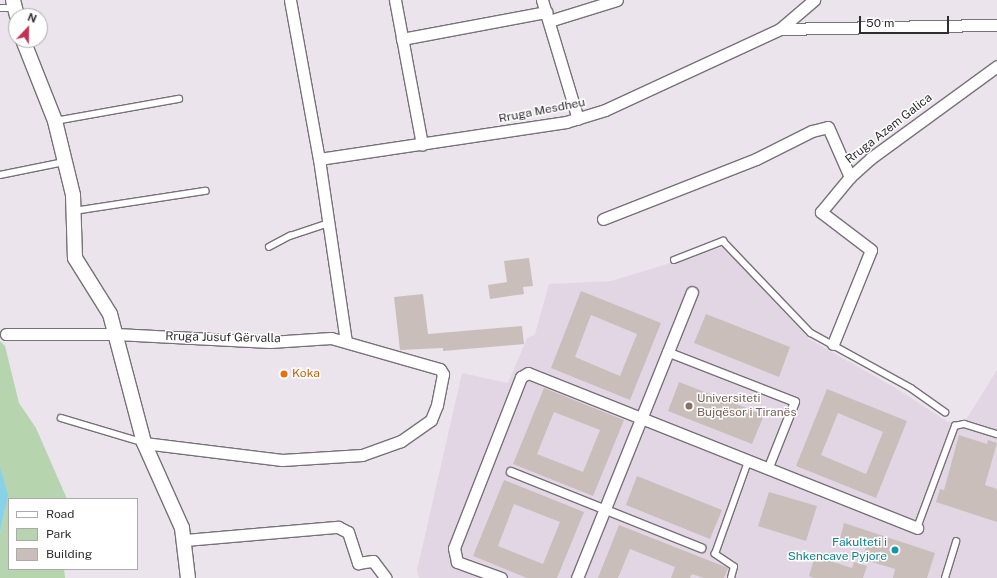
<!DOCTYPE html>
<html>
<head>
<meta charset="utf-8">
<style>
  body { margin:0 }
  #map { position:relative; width:997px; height:578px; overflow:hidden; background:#ece4ec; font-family:"Public Sans",sans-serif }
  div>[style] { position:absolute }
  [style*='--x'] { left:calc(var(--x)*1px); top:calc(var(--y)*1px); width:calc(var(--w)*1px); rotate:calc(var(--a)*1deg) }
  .built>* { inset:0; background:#e3d6e4 }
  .green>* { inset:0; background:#b6d4ad }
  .water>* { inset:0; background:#87d2e7 }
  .building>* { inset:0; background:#c9beb9 }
  .roads { filter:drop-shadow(1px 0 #787179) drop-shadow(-1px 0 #787179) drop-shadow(0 1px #787179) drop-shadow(0 -1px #787179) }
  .service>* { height:5.5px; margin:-2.75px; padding:0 2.75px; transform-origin:2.75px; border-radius:2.75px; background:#fff }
  .pedestrian>* { height:8px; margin:-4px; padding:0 4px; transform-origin:4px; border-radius:4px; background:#fff }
  .minor>* { height:11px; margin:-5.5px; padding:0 5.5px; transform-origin:5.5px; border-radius:5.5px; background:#fff }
  .tertiary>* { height:14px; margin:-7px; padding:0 7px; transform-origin:7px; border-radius:7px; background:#fff }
  .dots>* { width:11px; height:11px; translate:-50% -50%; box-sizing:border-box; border:2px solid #fff; border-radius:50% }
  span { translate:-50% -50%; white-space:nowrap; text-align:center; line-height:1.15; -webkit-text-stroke:3px #fff; paint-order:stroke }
  .street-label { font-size:12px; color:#302d30 }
  .food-label { font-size:12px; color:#c56008 }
  .left { translate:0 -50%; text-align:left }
  .education-label { font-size:12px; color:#785e54 }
  .culture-label { font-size:12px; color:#0d838f }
  .right { translate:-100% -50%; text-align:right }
  .legend { position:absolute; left:8px; top:498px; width:130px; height:72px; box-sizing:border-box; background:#fff; border:1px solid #acabac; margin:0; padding:5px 7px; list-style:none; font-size:12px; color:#302d30 }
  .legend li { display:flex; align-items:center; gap:8px; height:20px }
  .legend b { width:20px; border:1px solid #acabac }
  .north { position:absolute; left:8px; top:8px; width:40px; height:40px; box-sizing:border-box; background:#fff; border:1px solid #acabac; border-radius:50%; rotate:22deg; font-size:11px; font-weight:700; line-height:16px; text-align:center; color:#302d30 }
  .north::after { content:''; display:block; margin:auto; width:14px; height:18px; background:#c23253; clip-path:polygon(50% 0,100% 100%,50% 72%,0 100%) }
  .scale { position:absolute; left:859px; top:16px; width:90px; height:18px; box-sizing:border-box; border:2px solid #302d30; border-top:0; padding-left:5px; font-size:12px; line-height:14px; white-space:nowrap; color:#302d30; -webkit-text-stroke:3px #fff; paint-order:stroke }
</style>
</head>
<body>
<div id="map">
  <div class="built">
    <div style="clip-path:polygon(723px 247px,809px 339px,899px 390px,948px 422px,965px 421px,997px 370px,997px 578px,419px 578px,417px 570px,462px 373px,508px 383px,527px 338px,535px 334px,549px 284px,611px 281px)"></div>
  </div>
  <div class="green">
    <div style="clip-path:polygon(0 341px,5px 346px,19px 403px,36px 428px,67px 499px,9px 499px,9px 569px,64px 569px,65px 578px,0 578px,0 533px,5px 510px,0 468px)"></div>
  </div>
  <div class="water">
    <div style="clip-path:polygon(0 467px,8px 495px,0 533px)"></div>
  </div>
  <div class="building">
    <div style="clip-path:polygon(529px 258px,533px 286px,523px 287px,524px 294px,490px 299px,488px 285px,507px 282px,504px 261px)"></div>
    <div style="clip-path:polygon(evenodd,581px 291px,661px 323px,630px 400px,551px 368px,581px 291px,591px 315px,637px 334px,620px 376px,575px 357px,591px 315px)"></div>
    <div style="clip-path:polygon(423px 294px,428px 334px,522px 326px,524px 344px,443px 351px,443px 348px,400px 350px,394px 297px)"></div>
    <div style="clip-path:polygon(706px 314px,790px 347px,779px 377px,694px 343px)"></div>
    <div style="clip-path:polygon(679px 382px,764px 415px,752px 444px,668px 411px)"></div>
    <div style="clip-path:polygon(evenodd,544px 388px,624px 420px,593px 496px,513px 464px,544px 388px,554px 412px,600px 430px,583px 472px,537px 454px,554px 412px)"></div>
    <div style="clip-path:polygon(evenodd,827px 389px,907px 421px,876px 498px,796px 466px,827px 389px,838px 413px,883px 432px,866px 474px,821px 455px,838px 413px)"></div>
    <div style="clip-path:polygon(959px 435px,987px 444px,988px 440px,997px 443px,985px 485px,997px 489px,997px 522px,936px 502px,940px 489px,944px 490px)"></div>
    <div style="clip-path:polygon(637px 476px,722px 510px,710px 539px,626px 505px)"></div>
    <div style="clip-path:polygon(evenodd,504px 480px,584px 512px,557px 578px,527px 578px,473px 556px,504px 480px,514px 504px,560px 522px,543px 564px,498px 546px,514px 504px)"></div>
    <div style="clip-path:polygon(769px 492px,817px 506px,806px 541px,758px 526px)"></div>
    <div style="clip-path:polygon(844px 523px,935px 553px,927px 578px,893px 578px,895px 569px,862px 559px,866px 547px,840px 539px)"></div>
    <div style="clip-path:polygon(619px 525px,728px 568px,724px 578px,704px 578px,692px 574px,690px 578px,671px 578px,675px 567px,630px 549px,618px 578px,598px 578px)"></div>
    <div style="clip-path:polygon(815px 556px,852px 568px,854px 562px,867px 566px,863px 578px,814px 578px,809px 576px)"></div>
  </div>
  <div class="roads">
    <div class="service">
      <div style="--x:0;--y:8;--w:14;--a:0"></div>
      <div style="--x:55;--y:121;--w:126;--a:-10.1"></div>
      <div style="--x:0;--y:175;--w:65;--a:-11.5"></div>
      <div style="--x:74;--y:211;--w:133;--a:-8.7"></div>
      <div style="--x:269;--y:247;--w:24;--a:-28"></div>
      <div style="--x:290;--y:236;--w:41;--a:-18.4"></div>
      <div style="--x:674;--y:260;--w:53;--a:-21.2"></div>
      <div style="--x:723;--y:241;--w:127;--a:46.3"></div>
      <div style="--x:811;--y:333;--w:114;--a:28.8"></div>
      <div style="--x:911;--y:388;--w:42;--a:35.2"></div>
      <div style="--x:61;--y:418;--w:84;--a:16.5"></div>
      <div style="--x:917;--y:528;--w:109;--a:-69.6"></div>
      <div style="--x:955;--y:426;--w:9;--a:-13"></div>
      <div style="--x:964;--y:424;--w:34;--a:17"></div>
      <div style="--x:731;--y:578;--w:11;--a:-75"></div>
      <div style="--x:734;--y:567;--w:23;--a:-146"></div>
      <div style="--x:715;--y:554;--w:98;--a:-70.3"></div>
      <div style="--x:945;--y:578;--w:38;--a:-73"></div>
    </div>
    <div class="pedestrian">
      <div style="--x:667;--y:352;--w:137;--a:21.3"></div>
      <div style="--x:795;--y:402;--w:73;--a:111.7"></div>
      <div style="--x:511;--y:472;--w:205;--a:21.8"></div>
    </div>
    <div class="minor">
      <div style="--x:290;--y:0;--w:162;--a:79.7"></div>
      <div style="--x:319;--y:159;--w:184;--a:81.6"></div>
      <div style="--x:395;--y:0;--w:147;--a:79.4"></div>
      <div style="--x:542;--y:0;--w:124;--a:73.2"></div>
      <div style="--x:549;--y:21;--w:71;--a:-17.2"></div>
      <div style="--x:780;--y:29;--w:217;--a:-1.1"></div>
      <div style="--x:402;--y:39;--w:147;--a:-10.6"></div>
      <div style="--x:319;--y:159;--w:250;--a:-8.5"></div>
      <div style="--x:566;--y:122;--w:41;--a:-17.1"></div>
      <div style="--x:605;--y:110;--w:193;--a:-24.8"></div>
      <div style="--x:780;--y:29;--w:45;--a:-40.5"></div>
      <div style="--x:603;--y:219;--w:164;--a:-21.4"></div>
      <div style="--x:756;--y:159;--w:63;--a:-26.6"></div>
      <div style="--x:812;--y:131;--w:16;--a:-14"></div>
      <div style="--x:828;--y:127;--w:55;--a:66.3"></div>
      <div style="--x:6;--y:334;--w:110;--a:0"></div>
      <div style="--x:116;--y:334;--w:154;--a:3"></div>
      <div style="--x:270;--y:342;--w:61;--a:-3.8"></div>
      <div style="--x:331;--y:338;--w:113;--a:15.9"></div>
      <div style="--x:440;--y:369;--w:6;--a:59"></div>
      <div style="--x:443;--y:374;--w:32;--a:101"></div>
      <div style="--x:437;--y:405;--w:16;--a:112"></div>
      <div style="--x:431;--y:420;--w:37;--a:145"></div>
      <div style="--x:401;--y:441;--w:41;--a:160.3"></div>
      <div style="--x:362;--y:455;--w:80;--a:176.4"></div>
      <div style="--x:282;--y:460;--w:139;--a:-173"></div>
      <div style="--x:833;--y:344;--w:101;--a:-68"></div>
      <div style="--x:871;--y:250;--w:63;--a:-142.8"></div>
      <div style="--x:821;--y:212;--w:45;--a:-50.4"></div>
      <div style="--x:850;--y:177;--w:28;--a:-42"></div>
      <div style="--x:871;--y:158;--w:156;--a:-36.1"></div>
      <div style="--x:185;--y:540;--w:154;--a:-4.9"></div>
      <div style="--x:338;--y:527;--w:11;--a:27"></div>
      <div style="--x:348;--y:532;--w:33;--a:72"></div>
      <div style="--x:358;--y:563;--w:15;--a:-8"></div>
      <div style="--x:373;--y:561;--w:21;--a:53"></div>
      <div style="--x:501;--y:578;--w:47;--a:-160"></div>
      <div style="--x:457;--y:562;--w:14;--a:-102"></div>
      <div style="--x:454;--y:548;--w:184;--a:-68.6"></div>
      <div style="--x:521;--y:377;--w:8;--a:-30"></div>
      <div style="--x:528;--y:373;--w:419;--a:21.7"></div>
      <div style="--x:577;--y:578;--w:308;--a:-68.1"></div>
    </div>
    <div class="tertiary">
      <div style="--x:13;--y:0;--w:16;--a:76"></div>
      <div style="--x:23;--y:40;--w:87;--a:68.4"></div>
      <div style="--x:55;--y:121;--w:76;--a:76.3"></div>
      <div style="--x:73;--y:195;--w:63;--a:88.2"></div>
      <div style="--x:75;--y:258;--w:66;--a:58"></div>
      <div style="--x:110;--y:314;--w:133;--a:75.2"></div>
      <div style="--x:144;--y:443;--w:93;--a:65.9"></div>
      <div style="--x:182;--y:528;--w:50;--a:83.2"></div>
    </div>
  </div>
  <div class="dots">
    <div style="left:284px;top:374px;background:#e8710a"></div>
    <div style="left:689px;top:406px;background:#8d6e63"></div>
    <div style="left:895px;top:550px;background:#0f9aa8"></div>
  </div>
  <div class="street-label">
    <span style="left:542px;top:111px;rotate:-11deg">Rruga Mesdheu</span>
    <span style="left:889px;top:129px;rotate:-38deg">Rruga Azem Galica</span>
    <span style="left:223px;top:338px;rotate:1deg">Rruga Jusuf Gërvalla</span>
  </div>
  <div class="food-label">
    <span class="left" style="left:292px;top:374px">Koka</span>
  </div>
  <div class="education-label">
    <span class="left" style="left:697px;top:406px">Universiteti<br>Bujqësor i Tiranës</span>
  </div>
  <div class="culture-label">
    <span class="right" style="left:887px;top:550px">Fakulteti i<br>Shkencave Pyjore</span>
  </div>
  <ul class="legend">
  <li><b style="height:5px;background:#fff"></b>Road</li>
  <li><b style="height:11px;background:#b6d4ad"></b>Park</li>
  <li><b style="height:11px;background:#c9beb9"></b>Building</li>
  </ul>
  <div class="north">N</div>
  <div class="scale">50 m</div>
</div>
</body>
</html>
